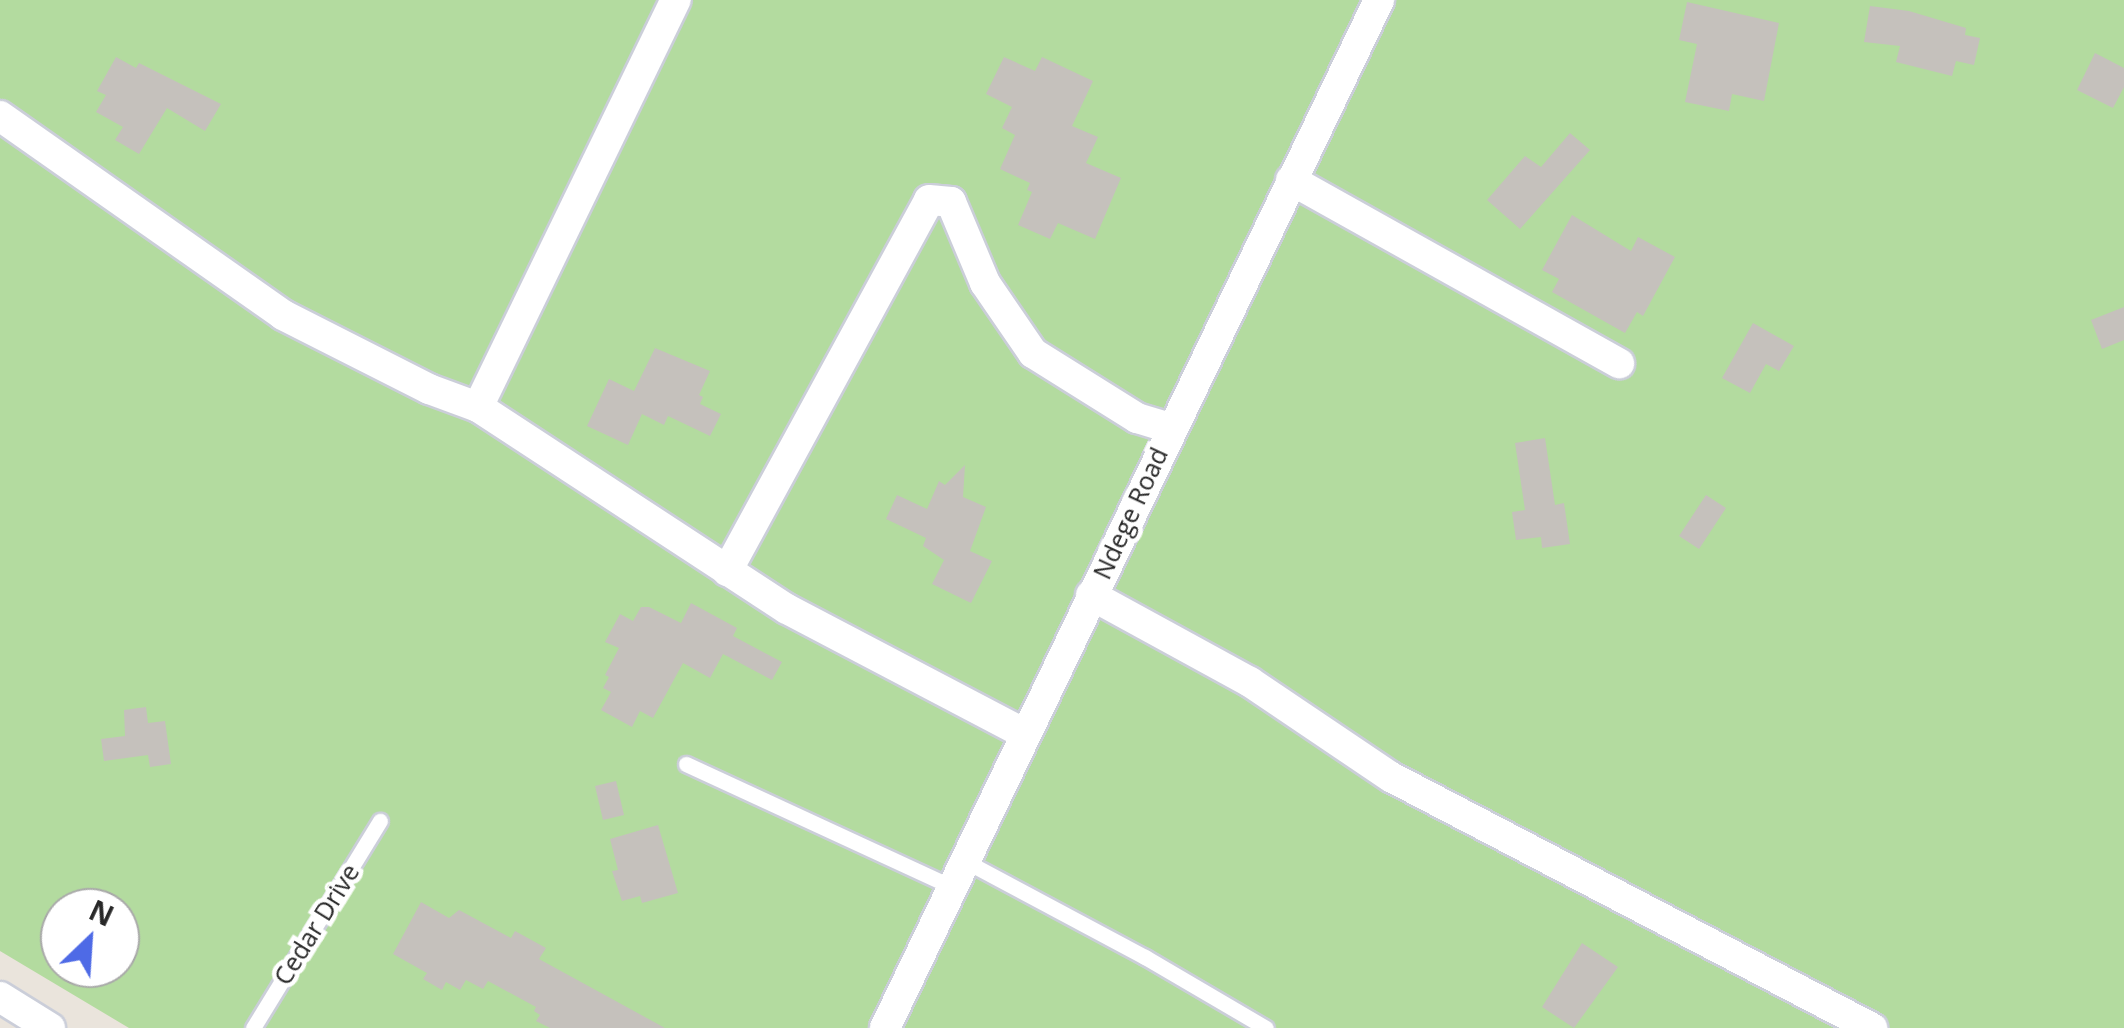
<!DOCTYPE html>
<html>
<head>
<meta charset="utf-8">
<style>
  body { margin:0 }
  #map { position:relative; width:2124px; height:1028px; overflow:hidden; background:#eae4dc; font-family:"Open Sans",sans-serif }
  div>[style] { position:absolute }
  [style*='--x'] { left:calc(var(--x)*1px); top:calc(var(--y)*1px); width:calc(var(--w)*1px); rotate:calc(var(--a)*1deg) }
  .green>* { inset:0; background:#b3db9f }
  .building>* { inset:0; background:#c5c1bc }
  .roads { filter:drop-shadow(2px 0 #cbced9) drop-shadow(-2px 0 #cbced9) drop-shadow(0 2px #cbced9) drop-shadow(0 -2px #cbced9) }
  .lane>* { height:15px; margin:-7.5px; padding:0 7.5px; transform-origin:7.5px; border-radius:7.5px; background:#fff }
  .street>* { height:30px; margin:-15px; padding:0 15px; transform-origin:15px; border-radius:15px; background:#fff }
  span { translate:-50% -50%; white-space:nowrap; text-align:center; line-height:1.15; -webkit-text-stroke:9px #fff; paint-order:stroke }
  .street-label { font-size:25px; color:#292929 }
  .north { position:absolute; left:40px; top:888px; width:100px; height:100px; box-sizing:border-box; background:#fff; border:2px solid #a9a9a9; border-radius:50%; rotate:25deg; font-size:28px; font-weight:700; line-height:40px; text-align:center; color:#292929 }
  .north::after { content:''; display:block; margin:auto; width:35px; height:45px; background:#4e6ae6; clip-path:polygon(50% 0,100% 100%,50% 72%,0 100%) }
</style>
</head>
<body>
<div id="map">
  <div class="green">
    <div style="clip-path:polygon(evenodd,0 0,2124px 0,2124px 1028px,129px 1028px,0 951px,0 0,60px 908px,120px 908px,120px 968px,60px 968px,60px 908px)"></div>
  </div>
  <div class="building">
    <div style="clip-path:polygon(1687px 2px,1779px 23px,1764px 101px,1732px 94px,1729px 111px,1685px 102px,1697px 44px,1679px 40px)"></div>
    <div style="clip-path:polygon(1870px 6px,1909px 11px,1966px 28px,1965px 35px,1980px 38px,1974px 65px,1956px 61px,1952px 76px,1896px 62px,1900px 46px,1864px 42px)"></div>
    <div style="clip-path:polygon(2095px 53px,2124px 68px,2124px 87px,2113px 108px,2077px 90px)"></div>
    <div style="clip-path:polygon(116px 57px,136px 68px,139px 63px,221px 104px,205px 131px,167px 108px,139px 154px,115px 140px,123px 127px,96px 112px,106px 95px,97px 91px)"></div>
    <div style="clip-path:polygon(1004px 57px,1035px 71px,1042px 57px,1093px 81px,1072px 126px,1098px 137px,1086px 163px,1121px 178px,1095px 239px,1058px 223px,1050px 239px,1018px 225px,1032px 192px,1027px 190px,1030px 183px,1000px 169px,1015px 135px,1002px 128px,1012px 107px,986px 94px)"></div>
    <div style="clip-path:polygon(1570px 133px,1590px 150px,1520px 229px,1487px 200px,1525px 156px,1541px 167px)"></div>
    <div style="clip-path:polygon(1572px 215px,1631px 251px,1638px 237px,1675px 257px,1643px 316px,1637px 312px,1625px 333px,1552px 292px,1559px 279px,1542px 270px)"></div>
    <div style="clip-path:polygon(2124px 307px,2124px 340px,2102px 349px,2091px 320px)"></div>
    <div style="clip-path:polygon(1753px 323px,1794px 346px,1779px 371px,1766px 364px,1750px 393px,1722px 378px)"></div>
    <div style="clip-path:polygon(655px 348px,710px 371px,699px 395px,703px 397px,700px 404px,721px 414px,710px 436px,668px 416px,664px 425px,642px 414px,628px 445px,587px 426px,609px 379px,634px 391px)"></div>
    <div style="clip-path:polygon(1545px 438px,1555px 505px,1564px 503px,1570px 544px,1542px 548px,1541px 537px,1516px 540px,1512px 512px,1525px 510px,1515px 443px)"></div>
    <div style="clip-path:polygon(965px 465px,963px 497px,986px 507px,970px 551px,992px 561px,971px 603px,932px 584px,944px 560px,923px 546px,926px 538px,886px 519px,897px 495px,927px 509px,939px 481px,945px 485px)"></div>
    <div style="clip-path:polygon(1706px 495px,1726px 508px,1699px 549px,1679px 536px)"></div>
    <div style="clip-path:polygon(691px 603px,737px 628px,733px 636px,782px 662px,772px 680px,723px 654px,710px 678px,683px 663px,653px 718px,640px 711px,632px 727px,601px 710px,611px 692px,603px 688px,609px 677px,605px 675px,619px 648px,605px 642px,620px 614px,633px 621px,641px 607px,649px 607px,681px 623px)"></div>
    <div style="clip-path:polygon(146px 707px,148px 723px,165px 721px,171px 764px,150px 767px,148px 755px,104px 761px,101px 739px,125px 736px,124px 710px)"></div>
    <div style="clip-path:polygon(616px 781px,624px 815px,603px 820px,595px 786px)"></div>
    <div style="clip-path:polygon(658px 825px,678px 893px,642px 903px,640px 896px,622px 901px,612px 871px,618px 870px,610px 839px)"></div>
    <div style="clip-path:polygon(421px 902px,449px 918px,459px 910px,511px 938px,515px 931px,546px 948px,539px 959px,665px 1028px,550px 1028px,536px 1021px,540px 1015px,534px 1011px,536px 1007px,488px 981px,483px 989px,466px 980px,460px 990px,446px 982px,442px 990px,423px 979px,427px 973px,393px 954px)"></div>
    <div style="clip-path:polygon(1582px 943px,1618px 967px,1574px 1028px,1542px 1007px)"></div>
  </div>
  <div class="roads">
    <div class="lane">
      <div style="--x:686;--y:764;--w:293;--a:24.8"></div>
      <div style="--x:965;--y:861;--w:204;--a:28.1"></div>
      <div style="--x:1145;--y:957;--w:140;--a:30.4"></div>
      <div style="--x:253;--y:1028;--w:243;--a:-58.5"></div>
    </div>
    <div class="street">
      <div style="--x:0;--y:116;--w:346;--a:35.1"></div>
      <div style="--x:283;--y:315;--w:164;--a:26.9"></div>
      <div style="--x:429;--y:389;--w:52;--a:20.2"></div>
      <div style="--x:478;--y:407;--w:453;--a:-64.1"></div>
      <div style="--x:1291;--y:180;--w:376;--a:29.2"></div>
      <div style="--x:478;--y:407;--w:369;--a:33.2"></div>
      <div style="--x:787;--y:609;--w:269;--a:27.7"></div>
      <div style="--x:727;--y:571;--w:422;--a:-61.4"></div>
      <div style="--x:929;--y:200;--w:22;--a:5"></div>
      <div style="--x:951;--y:202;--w:88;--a:67.2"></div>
      <div style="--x:985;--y:283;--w:85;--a:55.6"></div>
      <div style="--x:1033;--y:353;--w:123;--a:32"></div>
      <div style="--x:1137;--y:418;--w:34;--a:17"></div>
      <div style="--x:1091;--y:595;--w:181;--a:28.7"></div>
      <div style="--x:1250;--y:682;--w:170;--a:34"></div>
      <div style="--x:1391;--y:777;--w:543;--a:27.56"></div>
      <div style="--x:0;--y:997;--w:59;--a:31.8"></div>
      <div style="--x:885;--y:1028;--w:1141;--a:-64.33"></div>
    </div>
  </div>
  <div class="street-label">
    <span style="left:1130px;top:513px;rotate:-65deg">Ndege Road</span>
    <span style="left:316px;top:924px;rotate:-58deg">Cedar Drive</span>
  </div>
  <div class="north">N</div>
</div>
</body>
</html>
